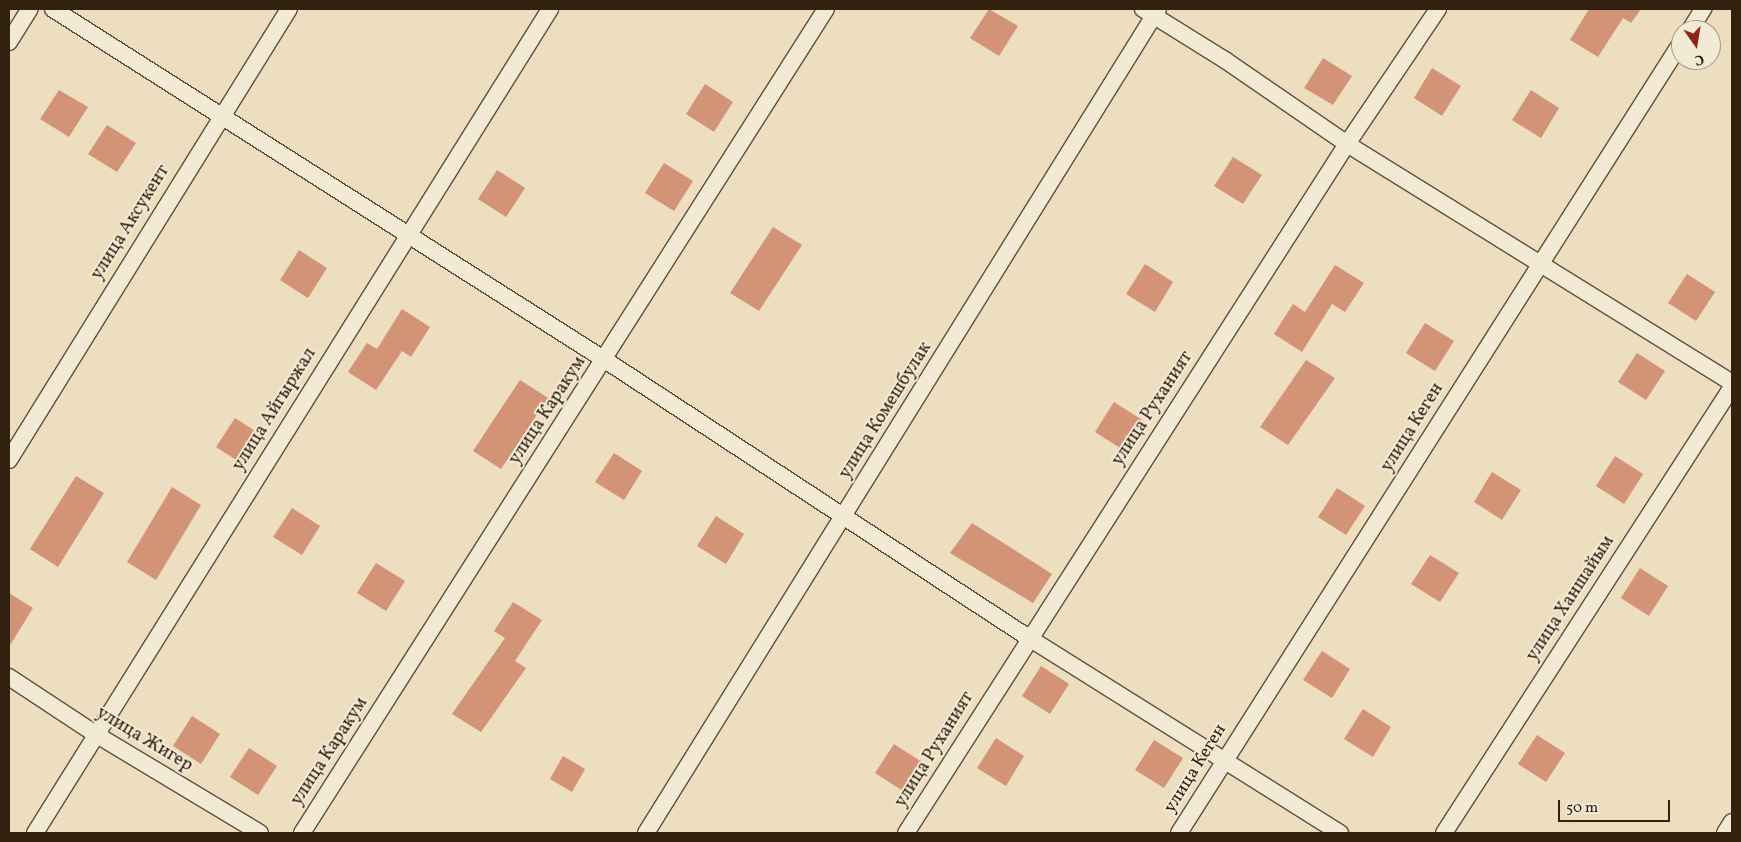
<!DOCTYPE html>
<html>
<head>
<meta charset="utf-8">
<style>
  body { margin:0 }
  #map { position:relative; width:1741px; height:842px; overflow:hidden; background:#ecdebf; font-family:Vollkorn,serif }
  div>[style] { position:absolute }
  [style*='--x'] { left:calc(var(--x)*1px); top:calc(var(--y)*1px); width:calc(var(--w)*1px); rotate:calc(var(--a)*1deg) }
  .building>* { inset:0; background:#d39377 }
  .roads { filter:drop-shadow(1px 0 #60503a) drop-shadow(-1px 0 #60503a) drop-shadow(0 1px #60503a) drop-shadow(0 -1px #60503a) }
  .minor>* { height:16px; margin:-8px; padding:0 8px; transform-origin:8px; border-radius:8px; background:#f3ead5 }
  span { translate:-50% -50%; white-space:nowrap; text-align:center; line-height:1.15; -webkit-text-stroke:4px #f3ead5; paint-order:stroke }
  .street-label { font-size:18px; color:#31210e }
  .frame { position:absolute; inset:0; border:10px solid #31210e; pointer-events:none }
  .north { position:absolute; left:1671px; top:20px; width:50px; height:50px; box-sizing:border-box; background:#f3ead5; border:1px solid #a59a85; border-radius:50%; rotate:167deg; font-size:14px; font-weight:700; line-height:20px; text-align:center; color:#31210e }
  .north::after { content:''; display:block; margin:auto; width:18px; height:22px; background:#8f2418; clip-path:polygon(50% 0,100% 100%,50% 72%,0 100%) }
  .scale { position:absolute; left:1558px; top:800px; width:112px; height:22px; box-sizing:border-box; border:2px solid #31210e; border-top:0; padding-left:6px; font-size:15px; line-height:18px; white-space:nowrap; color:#31210e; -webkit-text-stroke:4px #f3ead5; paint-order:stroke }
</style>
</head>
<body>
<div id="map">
  <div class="building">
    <div style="clip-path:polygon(989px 9px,1018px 26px,999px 56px,970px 38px)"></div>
    <div style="clip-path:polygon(1589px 9px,1641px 9px,1631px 23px,1623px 18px,1598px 57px,1570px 40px)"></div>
    <div style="clip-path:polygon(1323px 58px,1352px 76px,1333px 105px,1304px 88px)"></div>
    <div style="clip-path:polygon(1432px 68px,1461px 86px,1442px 116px,1414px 98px)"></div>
    <div style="clip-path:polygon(705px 84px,733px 102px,714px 132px,686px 114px)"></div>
    <div style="clip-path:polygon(59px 90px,88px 107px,69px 137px,40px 119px)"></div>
    <div style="clip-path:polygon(1531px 90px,1559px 108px,1541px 138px,1512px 120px)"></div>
    <div style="clip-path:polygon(107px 125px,136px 143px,117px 172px,88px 154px)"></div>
    <div style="clip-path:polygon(1233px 157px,1262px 175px,1243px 204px,1214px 186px)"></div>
    <div style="clip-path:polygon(664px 163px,693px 181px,674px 211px,645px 193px)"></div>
    <div style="clip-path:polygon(497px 170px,525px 188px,506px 217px,478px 199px)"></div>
    <div style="clip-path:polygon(773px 227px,802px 245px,759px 311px,730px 293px)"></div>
    <div style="clip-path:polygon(299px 250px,327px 268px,308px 298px,280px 280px)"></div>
    <div style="clip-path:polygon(1145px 264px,1173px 282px,1155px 312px,1126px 294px)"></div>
    <div style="clip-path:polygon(1335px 265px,1364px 283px,1345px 312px,1332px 304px,1302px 352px,1274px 334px,1293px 304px,1305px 312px)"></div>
    <div style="clip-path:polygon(1687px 274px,1715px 292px,1696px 321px,1668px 303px)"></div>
    <div style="clip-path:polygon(402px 309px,430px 327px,411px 357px,402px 351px,376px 390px,348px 372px,367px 343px,377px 349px)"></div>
    <div style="clip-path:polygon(1425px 323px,1454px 341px,1435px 371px,1406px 353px)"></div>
    <div style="clip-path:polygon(1637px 353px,1665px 371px,1646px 400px,1618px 382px)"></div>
    <div style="clip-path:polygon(1306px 360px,1335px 378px,1288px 445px,1260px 427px)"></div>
    <div style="clip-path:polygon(520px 380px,548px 398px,501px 469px,473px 451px)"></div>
    <div style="clip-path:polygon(1114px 402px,1142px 420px,1123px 450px,1095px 432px)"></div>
    <div style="clip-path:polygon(235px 418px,263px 436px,244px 465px,216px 447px)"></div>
    <div style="clip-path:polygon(614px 453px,642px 471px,624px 500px,595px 482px)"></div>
    <div style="clip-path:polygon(1615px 456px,1643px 474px,1624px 504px,1596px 486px)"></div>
    <div style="clip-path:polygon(1492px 472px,1521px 490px,1502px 520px,1474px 502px)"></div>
    <div style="clip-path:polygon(76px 476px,104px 493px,58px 567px,30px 549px)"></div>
    <div style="clip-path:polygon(172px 487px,201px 505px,156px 580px,127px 562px)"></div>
    <div style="clip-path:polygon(1337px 488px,1365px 506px,1346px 535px,1318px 517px)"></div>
    <div style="clip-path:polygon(292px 508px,320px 526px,302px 555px,273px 537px)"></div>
    <div style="clip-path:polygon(716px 516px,744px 534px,726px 564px,697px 546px)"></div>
    <div style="clip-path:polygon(972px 523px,1052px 574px,1033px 603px,950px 553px)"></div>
    <div style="clip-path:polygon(1430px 555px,1459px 573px,1440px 602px,1411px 584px)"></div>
    <div style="clip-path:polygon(376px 563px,405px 581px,386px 611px,357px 593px)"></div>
    <div style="clip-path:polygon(1640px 568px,1668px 586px,1649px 616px,1621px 598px)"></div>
    <div style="clip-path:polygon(9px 593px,33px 608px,9px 647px)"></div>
    <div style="clip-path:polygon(513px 602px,542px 620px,515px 661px,526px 668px,481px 732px,452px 714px,505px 638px,494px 631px)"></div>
    <div style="clip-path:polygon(1322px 651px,1350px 669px,1332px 698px,1303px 680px)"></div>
    <div style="clip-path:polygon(1041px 666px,1069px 684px,1050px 714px,1022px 696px)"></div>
    <div style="clip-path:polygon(1363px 709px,1391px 727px,1373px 757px,1344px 739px)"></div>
    <div style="clip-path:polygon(192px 716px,220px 734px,201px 764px,173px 746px)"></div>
    <div style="clip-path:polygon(1537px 735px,1565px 753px,1546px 782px,1518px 764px)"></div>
    <div style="clip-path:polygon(996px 738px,1024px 756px,1006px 786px,977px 768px)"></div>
    <div style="clip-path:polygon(1154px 740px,1183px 758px,1164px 788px,1135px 770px)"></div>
    <div style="clip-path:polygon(894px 744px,922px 762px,903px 791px,875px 773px)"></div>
    <div style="clip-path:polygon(249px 748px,277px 766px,258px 795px,230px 777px)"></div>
    <div style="clip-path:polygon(563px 756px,585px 769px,572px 792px,550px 779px)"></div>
  </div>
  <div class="roads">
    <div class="minor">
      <div style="--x:53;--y:9;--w:654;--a:32.45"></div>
      <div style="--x:605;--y:360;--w:507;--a:33.25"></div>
      <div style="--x:1029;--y:638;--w:367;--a:32.1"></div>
      <div style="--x:1143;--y:9;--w:97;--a:31.9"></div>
      <div style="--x:1225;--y:60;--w:148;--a:34.5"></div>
      <div style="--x:1347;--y:144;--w:453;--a:31.8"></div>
      <div style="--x:1690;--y:30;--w:25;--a:-58"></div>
      <div style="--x:9;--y:42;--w:39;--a:-58"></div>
      <div style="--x:9;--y:460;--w:531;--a:-58.17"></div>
      <div style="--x:9;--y:677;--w:105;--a:33.4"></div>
      <div style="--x:97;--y:735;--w:190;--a:31"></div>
      <div style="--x:35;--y:833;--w:972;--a:-57.99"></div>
      <div style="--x:302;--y:833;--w:976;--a:-57.55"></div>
      <div style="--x:646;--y:833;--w:970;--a:-58.14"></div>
      <div style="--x:906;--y:833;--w:818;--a:-57.38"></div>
      <div style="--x:1347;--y:144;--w:163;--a:-56"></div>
      <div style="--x:1179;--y:833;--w:936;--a:-57.57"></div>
      <div style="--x:1444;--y:833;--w:531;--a:-57.15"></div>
      <div style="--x:1725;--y:833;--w:13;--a:-58"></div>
    </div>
  </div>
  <div class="street-label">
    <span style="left:131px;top:223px;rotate:-58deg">улица Аксукент</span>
    <span style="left:1153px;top:409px;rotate:-57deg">улица Руханият</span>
    <span style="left:275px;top:410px;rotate:-58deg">улица Айгыржал</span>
    <span style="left:548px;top:411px;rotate:-57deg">улица Каракум</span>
    <span style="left:886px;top:411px;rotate:-58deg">улица Комешбулак</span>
    <span style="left:1413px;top:428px;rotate:-58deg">улица Кеген</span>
    <span style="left:1571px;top:599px;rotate:-57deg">улица Ханшайым</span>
    <span style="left:144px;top:740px;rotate:31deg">улица Жигер</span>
    <span style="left:935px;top:750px;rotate:-58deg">улица Руханият</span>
    <span style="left:330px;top:752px;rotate:-57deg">улица Каракум</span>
    <span style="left:1196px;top:769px;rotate:-58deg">улица Кеген</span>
  </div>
  <div class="frame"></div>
  <div class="north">С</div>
  <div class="scale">50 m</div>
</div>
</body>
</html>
